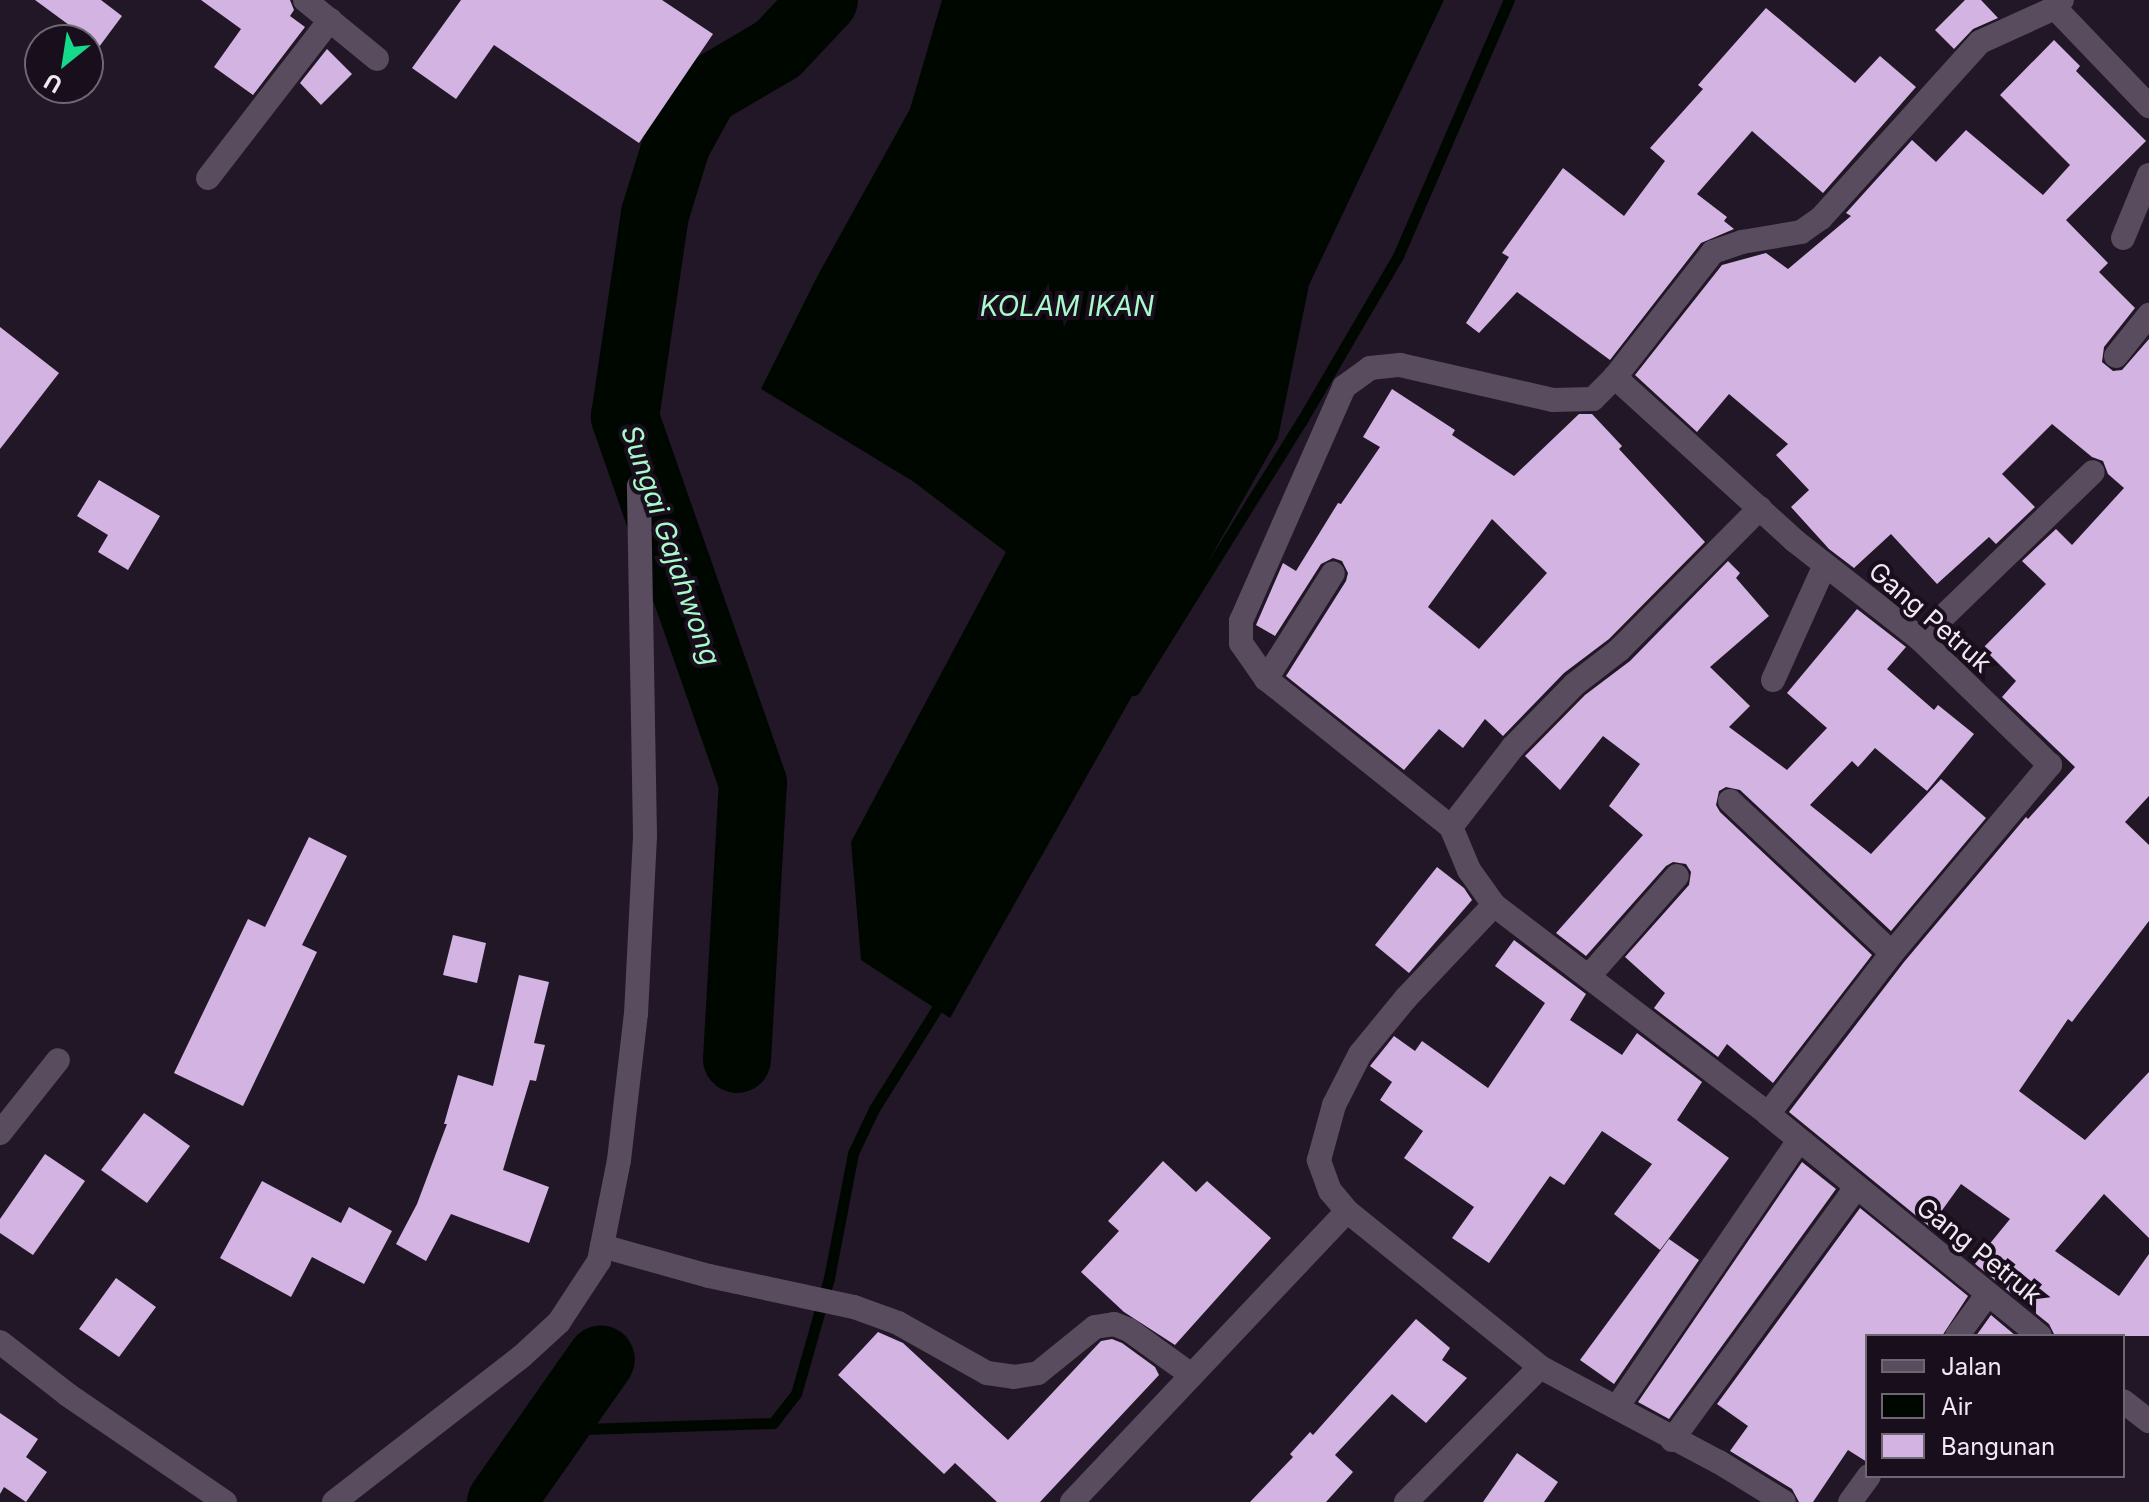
<!DOCTYPE html>
<html>
<head>
<meta charset="utf-8">
<style>
  body { margin:0 }
  #map { position:relative; width:2149px; height:1502px; overflow:hidden; background:#211726; font-family:Inter,sans-serif }
  div>[style] { position:absolute }
  [style*='--x'] { left:calc(var(--x)*1px); top:calc(var(--y)*1px); width:calc(var(--w)*1px); rotate:calc(var(--a)*1deg) }
  .water>* { inset:0; background:#000701 }
  .stream>* { height:11px; margin:-5.5px; padding:0 5.5px; transform-origin:5.5px; border-radius:5.5px; background:#000701 }
  .river>* { height:68px; margin:-34px; padding:0 34px; transform-origin:34px; border-radius:34px; background:#000701 }
  .building>* { inset:0; background:#d2b3e1 }
  .minor>* { height:24px; margin:-12px; padding:0 12px; transform-origin:12px; border-radius:12px; background:#584c5e }
  span { translate:-50% -50%; white-space:nowrap; text-align:center; line-height:1.15; -webkit-text-stroke:8px #180e1c; paint-order:stroke }
  .street-label { font-size:26px; color:#f0e9f3 }
  .water-label { font-size:28px; color:#a9f9ca; font-style:italic }
  .legend { position:absolute; left:1865px; top:1334px; width:260px; height:144px; box-sizing:border-box; background:#180e1c; border:2px solid #6e6672; margin:0; padding:10px 14px; list-style:none; font-size:24px; color:#f0e9f3 }
  .legend li { display:flex; align-items:center; gap:16px; height:40px }
  .legend b { width:40px; border:2px solid #6e6672 }
  .north { position:absolute; left:24px; top:24px; width:80px; height:80px; box-sizing:border-box; background:#180e1c; border:2px solid #6e6672; border-radius:50%; rotate:210deg; font-size:22px; font-weight:700; line-height:32px; text-align:center; color:#f0e9f3 }
  .north::after { content:''; display:block; margin:auto; width:28px; height:36px; background:#16d989; clip-path:polygon(50% 0,100% 100%,50% 72%,0 100%) }
</style>
</head>
<body>
<div id="map">
  <div class="water">
    <div style="clip-path:polygon(942px 0,1444px 0,1309px 285px,1278px 438px,950px 1018px,861px 960px,851px 842px,1006px 552px,914px 482px,761px 389px,818px 275px,910px 109px)"></div>
  </div>
  <div class="stream">
    <div style="--x:1134;--y:690;--w:316;--a:-58.1"></div>
    <div style="--x:1301;--y:422;--w:192;--a:-59.7"></div>
    <div style="--x:1398;--y:256;--w:279;--a:-66.6"></div>
    <div style="--x:551;--y:1430;--w:222;--a:-1.8"></div>
    <div style="--x:773;--y:1423;--w:37;--a:-52"></div>
    <div style="--x:796;--y:1394;--w:121;--a:-74.1"></div>
    <div style="--x:829;--y:1278;--w:127;--a:-79.1"></div>
    <div style="--x:853;--y:1153;--w:49;--a:-64.5"></div>
    <div style="--x:874;--y:1109;--w:132;--a:-58"></div>
  </div>
  <div class="river">
    <div style="--x:737;--y:1059;--w:276;--a:-86.7"></div>
    <div style="--x:753;--y:783;--w:388;--a:-109.3"></div>
    <div style="--x:625;--y:417;--w:205;--a:-81.6"></div>
    <div style="--x:655;--y:214;--w:74;--a:-72.8"></div>
    <div style="--x:677;--y:143;--w:58;--a:-61.2"></div>
    <div style="--x:705;--y:92;--w:85;--a:-30.5"></div>
    <div style="--x:778;--y:49;--w:67;--a:-46.8"></div>
    <div style="--x:501;--y:1502;--w:174;--a:-55"></div>
  </div>
  <div class="building">
    <div style="clip-path:polygon(35px 0,101px 0,122px 16px,99px 47px)"></div>
    <div style="clip-path:polygon(201px 0,290px 0,294px 10px,290px 16px,305px 27px,253px 95px,214px 67px,241px 29px)"></div>
    <div style="clip-path:polygon(461px 0,662px 0,713px 34px,639px 143px,494px 45px,456px 99px,412px 68px)"></div>
    <div style="clip-path:polygon(1965px 0,1981px 0,1998px 18px,1973px 29px,1954px 49px,1935px 30px)"></div>
    <div style="clip-path:polygon(1766px 8px,1855px 83px,1880px 56px,1916px 87px,1823px 193px,1752px 131px,1697px 194px,1727px 217px,1724px 221px,1734px 229px,1701px 243px,1610px 360px,1517px 292px,1479px 333px,1466px 323px,1509px 257px,1502px 253px,1563px 168px,1624px 216px,1665px 161px,1650px 148px,1703px 89px,1698px 85px)"></div>
    <div style="clip-path:polygon(2054px 40px,2080px 66px,2076px 71px,2146px 141px,2066px 220px,2108px 263px,2099px 272px,2135px 308px,2104px 347px,2102px 362px,2113px 371px,2122px 370px,2149px 339px,2149px 796px,2125px 822px,2149px 845px,2149px 921px,2072px 1022px,2068px 1019px,2019px 1091px,2085px 1140px,2149px 1072px,2149px 1238px,2104px 1194px,2055px 1251px,2119px 1296px,2149px 1254px,2149px 1336px,2055px 1336px,2049px 1324px,1974px 1263px,2010px 1219px,1961px 1184px,1930px 1227px,1789px 1112px,1904px 962px,2026px 817px,2028px 819px,2075px 767px,2002px 697px,2016px 681px,1983px 648px,2046px 584px,2022px 561px,2056px 529px,2072px 545px,2124px 488px,2108px 474px,2103px 461px,2092px 457px,2052px 424px,2002px 474px,2035px 507px,1996px 544px,1989px 537px,1937px 584px,1891px 534px,1854px 568px,1829px 549px,1791px 507px,1809px 490px,1776px 455px,1788px 444px,1729px 394px,1697px 432px,1635px 375px,1722px 265px,1766px 253px,1788px 269px,1851px 216px,1846px 213px,1912px 140px,1936px 162px,1966px 130px,2043px 195px,2070px 165px,2000px 95px)"></div>
    <div style="clip-path:polygon(327px 49px,352px 74px,321px 105px,300px 83px)"></div>
    <div style="clip-path:polygon(0 327px,59px 373px,0 449px)"></div>
    <div style="clip-path:polygon(evenodd,1392px 389px,1455px 430px,1452px 435px,1514px 476px,1579px 414px,1592px 414px,1622px 446px,1619px 449px,1705px 542px,1609px 639px,1564px 673px,1503px 736px,1485px 719px,1463px 748px,1439px 729px,1404px 770px,1286px 676px,1346px 581px,1348px 573px,1342px 561px,1333px 558px,1321px 564px,1275px 636px,1256px 625px,1283px 563px,1296px 571px,1338px 503px,1341px 504px,1380px 447px,1363px 437px,1392px 389px,1492px 519px,1547px 573px,1479px 649px,1428px 607px,1492px 519px)"></div>
    <div style="clip-path:polygon(99px 480px,160px 516px,128px 570px,98px 552px,108px 535px,77px 516px)"></div>
    <div style="clip-path:polygon(1728px 561px,1740px 573px,1736px 578px,1769px 616px,1710px 667px,1750px 706px,1729px 727px,1787px 770px,1827px 728px,1787px 693px,1857px 609px,1906px 647px,1887px 669px,1934px 710px,1938px 705px,1974px 734px,1927px 791px,1875px 748px,1858px 767px,1852px 761px,1810px 805px,1871px 854px,1941px 779px,1986px 818px,1891px 931px,1740px 790px,1726px 787px,1719px 791px,1716px 805px,1720px 812px,1872px 955px,1773px 1083px,1727px 1044px,1718px 1057px,1654px 1008px,1665px 993px,1625px 957px,1689px 885px,1691px 872px,1686px 864px,1673px 862px,1666px 866px,1586px 956px,1556px 933px,1643px 835px,1609px 806px,1640px 764px,1603px 736px,1560px 790px,1525px 756px,1585px 695px,1630px 661px)"></div>
    <div style="clip-path:polygon(309px 837px,347px 856px,302px 945px,317px 952px,243px 1106px,174px 1073px,248px 919px,265px 927px)"></div>
    <div style="clip-path:polygon(1437px 867px,1464px 888px,1472px 900px,1409px 973px,1375px 945px)"></div>
    <div style="clip-path:polygon(453px 935px,486px 943px,477px 983px,443px 975px)"></div>
    <div style="clip-path:polygon(1514px 940px,1586px 994px,1570px 1020px,1622px 1055px,1637px 1033px,1702px 1082px,1677px 1120px,1729px 1158px,1660px 1250px,1614px 1214px,1652px 1164px,1602px 1131px,1564px 1185px,1550px 1176px,1489px 1263px,1452px 1238px,1474px 1207px,1404px 1158px,1423px 1131px,1380px 1100px,1392px 1082px,1370px 1066px,1394px 1036px,1415px 1051px,1422px 1041px,1488px 1088px,1545px 1003px,1495px 966px)"></div>
    <div style="clip-path:polygon(519px 975px,549px 982px,534px 1043px,545px 1045px,536px 1081px,530px 1080px,503px 1170px,549px 1187px,529px 1243px,451px 1214px,426px 1261px,396px 1244px,417px 1204px,447px 1124px,444px 1124px,458px 1075px,493px 1086px)"></div>
    <div style="clip-path:polygon(144px 1113px,190px 1146px,147px 1203px,101px 1170px)"></div>
    <div style="clip-path:polygon(45px 1154px,85px 1181px,33px 1255px,0 1233px,0 1219px)"></div>
    <div style="clip-path:polygon(1163px 1161px,1196px 1192px,1207px 1181px,1271px 1238px,1175px 1345px,1124px 1312px,1081px 1272px,1119px 1231px,1108px 1221px)"></div>
    <div style="clip-path:polygon(1802px 1162px,1836px 1189px,1669px 1419px,1638px 1402px)"></div>
    <div style="clip-path:polygon(262px 1181px,341px 1223px,349px 1207px,392px 1231px,364px 1284px,312px 1257px,291px 1297px,220px 1258px)"></div>
    <div style="clip-path:polygon(1860px 1208px,1968px 1296px,1942px 1336px,1867px 1336px,1867px 1462px,1848px 1450px,1813px 1502px,1799px 1502px,1792px 1489px,1730px 1451px,1748px 1426px,1717px 1404px)"></div>
    <div style="clip-path:polygon(1669px 1239px,1699px 1260px,1614px 1384px,1580px 1360px)"></div>
    <div style="clip-path:polygon(116px 1278px,156px 1307px,119px 1357px,79px 1329px)"></div>
    <div style="clip-path:polygon(1991px 1315px,2016px 1336px,1976px 1336px)"></div>
    <div style="clip-path:polygon(1416px 1319px,1450px 1348px,1442px 1360px,1467px 1378px,1426px 1423px,1392px 1394px,1335px 1455px,1353px 1472px,1326px 1502px,1250px 1502px,1293px 1457px,1290px 1454px,1310px 1432px,1313px 1435px)"></div>
    <div style="clip-path:polygon(878px 1332px,903px 1343px,1008px 1440px,1101px 1341px,1112px 1339px,1122px 1343px,1155px 1367px,1159px 1375px,1040px 1502px,997px 1502px,955px 1463px,944px 1474px,838px 1375px)"></div>
    <div style="clip-path:polygon(0 1413px,38px 1439px,26px 1457px,47px 1472px,26px 1502px,4px 1487px,0 1494px)"></div>
    <div style="clip-path:polygon(1517px 1453px,1558px 1482px,1544px 1502px,1483px 1502px)"></div>
  </div>
  <div class="minor">
    <div style="--x:305;--y:0;--w:93;--a:39.3"></div>
    <div style="--x:2062;--y:0;--w:11;--a:131"></div>
    <div style="--x:2055;--y:8;--w:136;--a:46.2"></div>
    <div style="--x:208;--y:178;--w:200;--a:-52.3"></div>
    <div style="--x:2123;--y:238;--w:68;--a:-67.6"></div>
    <div style="--x:2116;--y:356;--w:53;--a:-51.2"></div>
    <div style="--x:1920;--y:639;--w:240;--a:-44"></div>
    <div style="--x:1266;--y:679;--w:125;--a:-57.7"></div>
    <div style="--x:1773;--y:680;--w:126;--a:-65.7"></div>
    <div style="--x:1730;--y:801;--w:222;--a:43.2"></div>
    <div style="--x:1451;--y:827;--w:101;--a:-52.2"></div>
    <div style="--x:1513;--y:747;--w:88;--a:-45.5"></div>
    <div style="--x:1575;--y:684;--w:56;--a:-37.7"></div>
    <div style="--x:1619;--y:650;--w:200;--a:-45.2"></div>
    <div style="--x:1494;--y:905;--w:345;--a:37.3"></div>
    <div style="--x:1589;--y:976;--w:133;--a:-48.7"></div>
    <div style="--x:0;--y:1133;--w:93;--a:-51.5"></div>
    <div style="--x:1347;--y:1211;--w:26;--a:-130"></div>
    <div style="--x:1330;--y:1191;--w:33;--a:-110"></div>
    <div style="--x:1319;--y:1160;--w:57;--a:-74.7"></div>
    <div style="--x:1334;--y:1105;--w:57;--a:-63"></div>
    <div style="--x:1360;--y:1054;--w:72;--a:-50.6"></div>
    <div style="--x:1406;--y:998;--w:128;--a:-46.6"></div>
    <div style="--x:1494;--y:905;--w:43;--a:-125.5"></div>
    <div style="--x:1469;--y:870;--w:47;--a:-112.7"></div>
    <div style="--x:1451;--y:827;--w:237;--a:-141.3"></div>
    <div style="--x:1266;--y:679;--w:44;--a:-124.8"></div>
    <div style="--x:1241;--y:643;--w:22;--a:-90"></div>
    <div style="--x:1241;--y:621;--w:256;--a:-66.2"></div>
    <div style="--x:1344;--y:387;--w:32;--a:-36"></div>
    <div style="--x:1370;--y:368;--w:30;--a:-6"></div>
    <div style="--x:1400;--y:365;--w:157;--a:12.9"></div>
    <div style="--x:1553;--y:400;--w:40;--a:-1.4"></div>
    <div style="--x:1593;--y:399;--w:31;--a:-45"></div>
    <div style="--x:602;--y:1246;--w:111;--a:15.7"></div>
    <div style="--x:709;--y:1276;--w:148;--a:12.1"></div>
    <div style="--x:854;--y:1307;--w:47;--a:20"></div>
    <div style="--x:898;--y:1323;--w:102;--a:29.3"></div>
    <div style="--x:987;--y:1373;--w:27;--a:8"></div>
    <div style="--x:1014;--y:1377;--w:24;--a:-9"></div>
    <div style="--x:1038;--y:1373;--w:73;--a:-38.9"></div>
    <div style="--x:1095;--y:1327;--w:19;--a:-9"></div>
    <div style="--x:1114;--y:1324;--w:16;--a:22"></div>
    <div style="--x:1129;--y:1330;--w:75;--a:35.8"></div>
    <div style="--x:1957;--y:1336;--w:51;--a:-53.8"></div>
    <div style="--x:2040;--y:1336;--w:351;--a:-140.8"></div>
    <div style="--x:1768;--y:1114;--w:203;--a:-52.4"></div>
    <div style="--x:1892;--y:953;--w:246;--a:-50"></div>
    <div style="--x:2050;--y:765;--w:181;--a:-135.9"></div>
    <div style="--x:1920;--y:639;--w:159;--a:-141.9"></div>
    <div style="--x:1795;--y:541;--w:244;--a:-137.7"></div>
    <div style="--x:1615;--y:377;--w:159;--a:-51.9"></div>
    <div style="--x:1713;--y:252;--w:31;--a:-19"></div>
    <div style="--x:1742;--y:242;--w:60;--a:-9.6"></div>
    <div style="--x:1801;--y:232;--w:24;--a:-35"></div>
    <div style="--x:1821;--y:218;--w:237;--a:-47.9"></div>
    <div style="--x:1980;--y:42;--w:82;--a:-24.4"></div>
    <div style="--x:0;--y:1342;--w:86;--a:37.9"></div>
    <div style="--x:68;--y:1395;--w:190;--a:34.3"></div>
    <div style="--x:2123;--y:1401;--w:33;--a:38"></div>
    <div style="--x:1617;--y:1407;--w:323;--a:-55.7"></div>
    <div style="--x:1672;--y:1440;--w:312;--a:-53.9"></div>
    <div style="--x:334;--y:1502;--w:237;--a:-37.8"></div>
    <div style="--x:521;--y:1357;--w:52;--a:-42.6"></div>
    <div style="--x:559;--y:1322;--w:73;--a:-56.7"></div>
    <div style="--x:599;--y:1261;--w:103;--a:-78.8"></div>
    <div style="--x:619;--y:1160;--w:147;--a:-83.4"></div>
    <div style="--x:636;--y:1014;--w:178;--a:-87.1"></div>
    <div style="--x:645;--y:836;--w:350;--a:-91"></div>
    <div style="--x:1072;--y:1502;--w:400;--a:-46.6"></div>
    <div style="--x:1347;--y:1211;--w:248;--a:38.9"></div>
    <div style="--x:1540;--y:1367;--w:203;--a:28"></div>
    <div style="--x:1719;--y:1462;--w:76;--a:31.6"></div>
    <div style="--x:1406;--y:1502;--w:190;--a:-45.2"></div>
    <div style="--x:1850;--y:1502;--w:32;--a:-54"></div>
  </div>
  <div class="street-label">
    <span style="left:1930px;top:617px;rotate:41deg">Gang Petruk</span>
    <span style="left:1979px;top:1251px;rotate:39deg">Gang Petruk</span>
  </div>
  <div class="water-label">
    <span style="left:1067px;top:306px">KOLAM IKAN</span>
    <span style="left:671px;top:545px;rotate:71deg">Sungai Gajahwong</span>
  </div>
  <ul class="legend">
  <li><b style="height:10px;background:#584c5e"></b>Jalan</li>
  <li><b style="height:22px;background:#000701"></b>Air</li>
  <li><b style="height:22px;background:#d2b3e1"></b>Bangunan</li>
  </ul>
  <div class="north">U</div>
</div>
</body>
</html>
